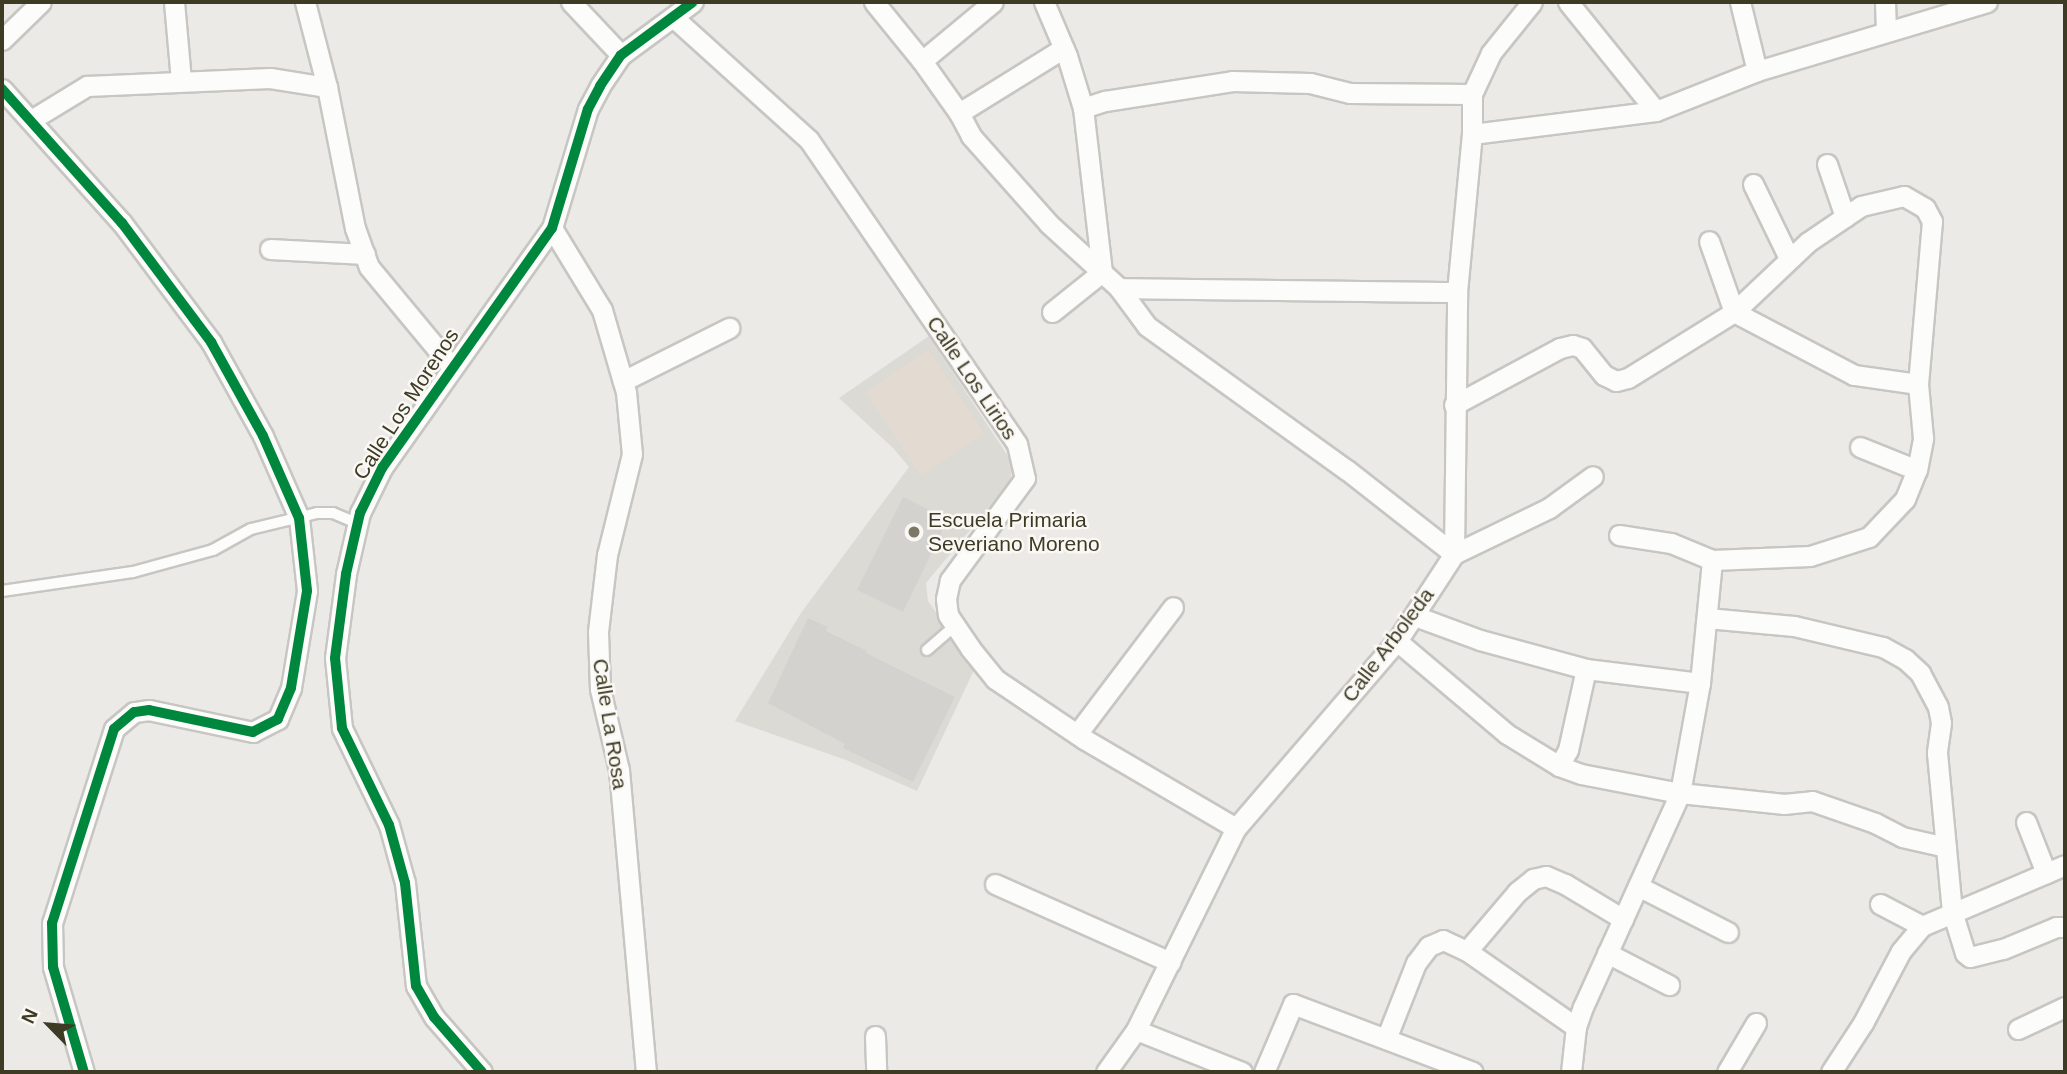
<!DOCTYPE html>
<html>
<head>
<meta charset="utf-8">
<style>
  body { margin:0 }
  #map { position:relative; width:2067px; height:1074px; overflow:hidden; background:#ebeae6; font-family:Arial,sans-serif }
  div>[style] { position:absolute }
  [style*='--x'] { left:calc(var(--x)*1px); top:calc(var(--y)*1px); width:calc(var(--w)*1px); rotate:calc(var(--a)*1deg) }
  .built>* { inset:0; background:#dcdad4 }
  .green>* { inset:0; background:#e3dad1 }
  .building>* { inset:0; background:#d3d2cf }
  .roads { filter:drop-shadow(2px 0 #c7c6c2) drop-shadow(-2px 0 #c7c6c2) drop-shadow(0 2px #c7c6c2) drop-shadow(0 -2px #c7c6c2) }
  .lane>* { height:10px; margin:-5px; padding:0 5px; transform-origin:5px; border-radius:5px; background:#fcfcfb }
  .street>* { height:19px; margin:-9.5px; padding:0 9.5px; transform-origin:9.5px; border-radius:9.5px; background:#fcfcfb }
  .cycleway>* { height:10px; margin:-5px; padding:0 5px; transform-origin:5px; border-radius:5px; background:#00873e }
  .dots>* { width:19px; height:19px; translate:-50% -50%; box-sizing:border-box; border:4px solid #f9f8f5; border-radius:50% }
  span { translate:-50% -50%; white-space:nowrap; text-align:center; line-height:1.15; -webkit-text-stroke:5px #f9f8f5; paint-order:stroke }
  .street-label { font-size:21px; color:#3e3b24 }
  .poi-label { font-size:21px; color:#3e3b24 }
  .left { translate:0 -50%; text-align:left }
  .frame { position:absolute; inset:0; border:4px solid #3e3b24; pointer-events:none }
  .north { position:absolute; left:14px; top:990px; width:70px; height:70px; -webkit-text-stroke:5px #f9f8f5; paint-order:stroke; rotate:295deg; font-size:19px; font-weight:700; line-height:28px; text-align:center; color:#3e3b24 }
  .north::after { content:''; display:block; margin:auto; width:24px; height:32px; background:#3e3b24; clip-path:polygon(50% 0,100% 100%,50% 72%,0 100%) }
</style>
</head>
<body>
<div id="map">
  <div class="built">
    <div style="clip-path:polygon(929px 336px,1013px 464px,1010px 482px,926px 583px,928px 601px,975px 668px,917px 791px,846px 760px,735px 721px,801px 613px,909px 467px,893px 448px,839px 398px)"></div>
  </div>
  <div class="green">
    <div style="clip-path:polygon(928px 350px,984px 433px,921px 475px,866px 392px)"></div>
  </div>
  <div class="building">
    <div style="clip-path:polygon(903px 497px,948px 519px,903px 612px,857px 590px)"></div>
    <div style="clip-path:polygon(808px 618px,828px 627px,826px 631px,867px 651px,866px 653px,955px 697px,913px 782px,843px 748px,845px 744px,768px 703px)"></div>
  </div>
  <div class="roads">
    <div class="lane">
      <div style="--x:2;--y:591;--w:132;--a:-8.3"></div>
      <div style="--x:133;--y:572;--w:83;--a:-15.4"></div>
      <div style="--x:213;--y:550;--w:43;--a:-28.9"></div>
      <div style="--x:251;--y:529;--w:68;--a:-13.6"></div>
      <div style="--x:317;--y:513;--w:16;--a:0"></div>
      <div style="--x:333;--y:513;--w:26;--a:23"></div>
      <div style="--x:927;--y:650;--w:37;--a:-41"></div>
    </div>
    <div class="street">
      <div style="--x:174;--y:2;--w:79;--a:84.9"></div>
      <div style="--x:305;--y:2;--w:88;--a:75.5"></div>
      <div style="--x:571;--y:2;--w:73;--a:46.7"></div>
      <div style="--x:874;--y:2;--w:76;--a:50.9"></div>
      <div style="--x:922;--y:61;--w:64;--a:54.6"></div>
      <div style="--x:959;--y:113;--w:26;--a:62"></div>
      <div style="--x:971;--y:136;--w:118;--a:48.4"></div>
      <div style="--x:1049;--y:224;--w:95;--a:42.4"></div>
      <div style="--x:1119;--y:288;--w:47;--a:53.6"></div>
      <div style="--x:1147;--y:326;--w:246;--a:35.8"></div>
      <div style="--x:1347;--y:470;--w:136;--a:38.1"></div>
      <div style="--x:1044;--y:2;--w:59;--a:66.9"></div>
      <div style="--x:1067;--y:56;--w:54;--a:72.9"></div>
      <div style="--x:1083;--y:108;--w:165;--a:83.4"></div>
      <div style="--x:1102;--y:272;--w:64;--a:141.3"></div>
      <div style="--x:1568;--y:2;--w:140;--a:51.1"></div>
      <div style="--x:1740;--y:2;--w:71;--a:76.2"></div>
      <div style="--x:1885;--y:2;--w:29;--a:88"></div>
      <div style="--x:673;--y:17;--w:183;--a:42.1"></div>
      <div style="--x:809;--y:140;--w:368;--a:55.6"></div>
      <div style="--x:1017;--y:444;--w:35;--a:77"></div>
      <div style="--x:1025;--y:478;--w:127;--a:126.3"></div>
      <div style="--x:950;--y:580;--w:19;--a:102"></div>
      <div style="--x:946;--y:599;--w:16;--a:83"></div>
      <div style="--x:948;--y:615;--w:40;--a:56"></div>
      <div style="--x:970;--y:648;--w:40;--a:51"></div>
      <div style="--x:995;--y:679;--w:107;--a:34"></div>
      <div style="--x:1084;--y:739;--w:176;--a:30.4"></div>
      <div style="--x:2;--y:40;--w:54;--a:-44.3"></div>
      <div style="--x:922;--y:61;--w:92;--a:-39.7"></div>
      <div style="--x:2;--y:89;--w:180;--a:48.2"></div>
      <div style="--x:122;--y:223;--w:149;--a:53.2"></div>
      <div style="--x:211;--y:342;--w:107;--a:61"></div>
      <div style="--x:263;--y:436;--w:90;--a:66.3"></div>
      <div style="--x:299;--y:518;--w:73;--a:83.7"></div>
      <div style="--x:307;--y:591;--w:98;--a:99.4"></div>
      <div style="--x:291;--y:688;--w:34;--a:113"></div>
      <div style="--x:278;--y:719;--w:28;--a:153"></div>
      <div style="--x:253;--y:732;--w:106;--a:-168.1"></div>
      <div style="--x:149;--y:710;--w:15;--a:172"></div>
      <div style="--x:134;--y:712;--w:26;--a:140"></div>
      <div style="--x:114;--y:729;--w:204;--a:107.7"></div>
      <div style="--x:52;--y:923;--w:44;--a:88.7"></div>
      <div style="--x:53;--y:967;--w:109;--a:73.6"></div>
      <div style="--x:1083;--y:108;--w:23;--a:-18"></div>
      <div style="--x:1105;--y:101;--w:129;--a:-8.9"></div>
      <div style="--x:1232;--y:81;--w:78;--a:1.5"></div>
      <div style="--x:1310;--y:83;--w:41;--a:14"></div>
      <div style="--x:1350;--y:93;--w:122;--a:0.5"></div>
      <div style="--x:959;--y:113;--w:123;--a:-31.8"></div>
      <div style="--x:31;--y:120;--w:66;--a:-31.3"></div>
      <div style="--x:87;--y:86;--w:183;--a:-2.5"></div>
      <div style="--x:270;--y:78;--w:58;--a:9"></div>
      <div style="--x:327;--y:87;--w:144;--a:78.8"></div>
      <div style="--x:355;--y:228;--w:41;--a:70.3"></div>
      <div style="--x:369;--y:267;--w:130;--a:50.3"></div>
      <div style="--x:1472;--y:134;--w:185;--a:-7.1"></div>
      <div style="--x:1656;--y:111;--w:109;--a:-21.6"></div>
      <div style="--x:1757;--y:71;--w:240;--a:-16.7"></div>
      <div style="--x:1827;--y:164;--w:56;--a:71.2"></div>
      <div style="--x:1753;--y:184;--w:82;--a:64.1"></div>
      <div style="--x:552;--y:228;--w:96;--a:58.6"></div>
      <div style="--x:602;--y:310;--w:85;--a:73.7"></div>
      <div style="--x:626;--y:392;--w:62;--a:84.5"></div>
      <div style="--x:632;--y:454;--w:104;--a:103.9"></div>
      <div style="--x:607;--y:555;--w:78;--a:96.7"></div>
      <div style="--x:598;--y:632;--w:57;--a:88"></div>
      <div style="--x:600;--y:689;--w:83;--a:76.8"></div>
      <div style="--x:619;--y:770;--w:303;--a:84.9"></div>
      <div style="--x:270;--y:249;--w:95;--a:3"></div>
      <div style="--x:1119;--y:288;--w:338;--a:0.7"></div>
      <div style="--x:623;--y:381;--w:119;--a:-26.6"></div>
      <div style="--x:1454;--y:405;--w:120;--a:-28.3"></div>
      <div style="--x:1560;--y:348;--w:13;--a:-13"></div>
      <div style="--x:1573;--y:345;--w:9;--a:18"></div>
      <div style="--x:1582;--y:348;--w:35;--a:51"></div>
      <div style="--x:1604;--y:375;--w:13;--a:27"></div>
      <div style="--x:1616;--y:381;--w:12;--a:-14"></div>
      <div style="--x:1628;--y:378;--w:125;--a:-31.9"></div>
      <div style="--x:1734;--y:312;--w:102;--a:-43.4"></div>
      <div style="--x:1808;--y:242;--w:64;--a:-34.2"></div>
      <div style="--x:1861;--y:206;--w:44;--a:-13.1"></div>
      <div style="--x:1904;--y:196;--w:24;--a:30"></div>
      <div style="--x:1925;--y:208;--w:15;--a:62"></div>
      <div style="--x:1932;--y:221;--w:164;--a:94.9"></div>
      <div style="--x:1860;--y:447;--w:61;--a:22"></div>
      <div style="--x:1619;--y:535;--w:53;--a:8.7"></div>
      <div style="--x:1671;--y:543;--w:44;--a:22.5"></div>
      <div style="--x:1712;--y:560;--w:98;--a:-2.3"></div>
      <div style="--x:1810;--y:556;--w:62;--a:-17.9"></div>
      <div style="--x:1869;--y:537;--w:52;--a:-46.5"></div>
      <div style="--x:1905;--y:499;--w:31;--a:-68"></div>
      <div style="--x:1917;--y:470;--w:33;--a:-79"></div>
      <div style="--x:1923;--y:438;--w:54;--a:-95.3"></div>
      <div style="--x:1918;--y:384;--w:65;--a:-172"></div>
      <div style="--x:1854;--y:375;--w:136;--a:-152.3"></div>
      <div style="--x:1734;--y:312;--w:75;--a:-109.4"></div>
      <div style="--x:1454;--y:554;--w:106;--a:-25.8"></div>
      <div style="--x:1549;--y:508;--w:54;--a:-36"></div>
      <div style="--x:1415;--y:616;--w:69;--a:20.3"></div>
      <div style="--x:1480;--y:640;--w:110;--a:15.3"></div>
      <div style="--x:1586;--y:669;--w:115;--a:7"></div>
      <div style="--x:1707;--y:618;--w:87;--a:5.3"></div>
      <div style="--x:1794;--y:626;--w:91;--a:13.3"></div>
      <div style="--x:1883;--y:647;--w:25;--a:29"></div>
      <div style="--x:1905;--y:659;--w:21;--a:43"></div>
      <div style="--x:1920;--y:673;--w:38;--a:62"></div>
      <div style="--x:1938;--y:707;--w:16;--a:79"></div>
      <div style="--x:1941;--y:723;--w:30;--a:98"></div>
      <div style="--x:1937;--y:753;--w:159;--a:84.6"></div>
      <div style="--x:1952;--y:911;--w:44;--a:72.8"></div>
      <div style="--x:1965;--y:953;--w:6;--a:39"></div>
      <div style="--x:1970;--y:957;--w:34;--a:-14"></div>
      <div style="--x:2003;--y:949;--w:57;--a:-22.5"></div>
      <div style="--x:2056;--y:927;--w:9;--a:0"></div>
      <div style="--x:1397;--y:641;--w:144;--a:40.2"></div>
      <div style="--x:1507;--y:734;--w:61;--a:31.6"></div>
      <div style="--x:1559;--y:766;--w:23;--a:20"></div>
      <div style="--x:1581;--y:774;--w:101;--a:10.9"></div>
      <div style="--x:1680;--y:793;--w:105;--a:6"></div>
      <div style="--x:1784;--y:804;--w:28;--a:-6"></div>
      <div style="--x:1812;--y:801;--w:67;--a:19.2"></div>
      <div style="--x:1875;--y:823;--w:30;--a:27"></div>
      <div style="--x:1902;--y:837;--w:45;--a:12.8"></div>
      <div style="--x:1077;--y:734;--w:159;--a:-52.9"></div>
      <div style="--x:1559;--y:766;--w:18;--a:-61"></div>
      <div style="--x:1568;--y:750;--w:83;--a:-77.5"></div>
      <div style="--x:2026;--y:822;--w:55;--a:68.6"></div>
      <div style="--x:995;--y:884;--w:192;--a:24"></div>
      <div style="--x:1638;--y:886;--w:101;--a:27.1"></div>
      <div style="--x:1880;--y:904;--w:47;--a:27.6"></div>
      <div style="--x:1467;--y:951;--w:77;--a:-49.7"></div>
      <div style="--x:1517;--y:892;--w:21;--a:-39"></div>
      <div style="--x:1533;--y:879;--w:13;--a:-13"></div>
      <div style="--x:1546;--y:876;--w:21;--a:23"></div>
      <div style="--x:1565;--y:884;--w:68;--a:31.1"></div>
      <div style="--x:1607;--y:953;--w:70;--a:27.3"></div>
      <div style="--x:2018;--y:1029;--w:52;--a:-25.1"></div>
      <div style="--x:1136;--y:1030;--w:114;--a:21.6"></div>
      <div style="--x:875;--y:1036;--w:36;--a:88"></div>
      <div style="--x:1386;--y:1039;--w:82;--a:-68.5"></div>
      <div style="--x:1416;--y:963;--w:21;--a:-53"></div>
      <div style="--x:1429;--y:946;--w:15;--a:-23"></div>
      <div style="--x:1443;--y:940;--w:26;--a:25"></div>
      <div style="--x:1467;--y:951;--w:133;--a:34.9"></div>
      <div style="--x:482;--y:1072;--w:73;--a:-131.1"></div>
      <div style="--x:434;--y:1017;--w:36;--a:-120"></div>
      <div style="--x:416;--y:986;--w:104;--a:-96.1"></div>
      <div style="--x:405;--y:883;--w:60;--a:-105.4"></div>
      <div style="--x:389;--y:825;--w:108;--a:-115.9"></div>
      <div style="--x:342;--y:728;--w:70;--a:-95.7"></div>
      <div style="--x:335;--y:658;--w:85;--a:-82.5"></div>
      <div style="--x:346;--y:574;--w:63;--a:-77.1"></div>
      <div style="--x:360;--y:513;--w:50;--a:-63.9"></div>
      <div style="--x:382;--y:468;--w:294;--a:-54.7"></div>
      <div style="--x:552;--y:228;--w:124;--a:-73.2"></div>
      <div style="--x:588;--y:109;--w:26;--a:-62"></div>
      <div style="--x:600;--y:86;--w:37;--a:-56"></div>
      <div style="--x:621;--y:55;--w:89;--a:-36.4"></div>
      <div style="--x:1106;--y:1072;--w:52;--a:-54.5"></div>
      <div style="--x:1136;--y:1030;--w:225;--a:-63.7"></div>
      <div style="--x:1236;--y:828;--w:247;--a:-49.3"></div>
      <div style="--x:1397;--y:641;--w:104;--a:-56.8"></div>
      <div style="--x:1454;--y:554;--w:262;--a:-89.3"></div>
      <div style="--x:1457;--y:292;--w:159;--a:-84.6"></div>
      <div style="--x:1472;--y:134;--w:40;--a:-90"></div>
      <div style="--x:1472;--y:94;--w:45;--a:-65.1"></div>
      <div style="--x:1491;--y:53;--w:65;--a:-51.2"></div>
      <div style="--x:1264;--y:1072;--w:74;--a:-66.9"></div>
      <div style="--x:1293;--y:1004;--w:192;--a:20.7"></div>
      <div style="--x:1571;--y:1072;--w:45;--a:-83.7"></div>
      <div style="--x:1576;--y:1027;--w:21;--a:-71"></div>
      <div style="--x:1583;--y:1007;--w:235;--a:-65.6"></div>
      <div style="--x:1680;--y:793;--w:112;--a:-79.7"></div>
      <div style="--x:1700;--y:683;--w:124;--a:-84.4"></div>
      <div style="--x:1727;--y:1072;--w:57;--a:-59.4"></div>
      <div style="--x:1831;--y:1072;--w:59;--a:-56.9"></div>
      <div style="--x:1863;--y:1023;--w:81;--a:-62.2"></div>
      <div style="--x:1901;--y:951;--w:33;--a:-50"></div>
      <div style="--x:1922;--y:926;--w:155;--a:-23.1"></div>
    </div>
  </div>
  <div class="cycleway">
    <div style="--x:2;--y:89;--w:180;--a:48.2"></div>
    <div style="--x:122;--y:223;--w:149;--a:53.2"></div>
    <div style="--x:211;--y:342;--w:107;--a:61"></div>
    <div style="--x:263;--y:436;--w:90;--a:66.3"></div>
    <div style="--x:299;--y:518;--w:73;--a:83.7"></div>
    <div style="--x:307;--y:591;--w:98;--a:99.4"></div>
    <div style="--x:291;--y:688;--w:34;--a:113"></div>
    <div style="--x:278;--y:719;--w:28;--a:153"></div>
    <div style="--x:253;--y:732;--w:106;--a:-168.1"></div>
    <div style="--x:149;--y:710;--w:15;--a:172"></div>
    <div style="--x:134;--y:712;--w:26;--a:140"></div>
    <div style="--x:114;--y:729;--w:204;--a:107.7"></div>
    <div style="--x:52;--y:923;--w:44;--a:88.7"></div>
    <div style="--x:53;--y:967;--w:109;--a:73.6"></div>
    <div style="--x:482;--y:1072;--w:73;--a:-131.1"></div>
    <div style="--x:434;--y:1017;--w:36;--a:-120"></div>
    <div style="--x:416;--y:986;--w:104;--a:-96.1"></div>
    <div style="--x:405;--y:883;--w:60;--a:-105.4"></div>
    <div style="--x:389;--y:825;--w:108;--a:-115.9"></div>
    <div style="--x:342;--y:728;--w:70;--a:-95.7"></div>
    <div style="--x:335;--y:658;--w:85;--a:-82.5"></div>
    <div style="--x:346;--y:574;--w:63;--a:-77.1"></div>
    <div style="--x:360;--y:513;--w:50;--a:-63.9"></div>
    <div style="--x:382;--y:468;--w:294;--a:-54.7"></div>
    <div style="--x:552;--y:228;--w:124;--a:-73.2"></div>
    <div style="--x:588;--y:109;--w:26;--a:-62"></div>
    <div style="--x:600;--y:86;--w:37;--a:-56"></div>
    <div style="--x:621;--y:55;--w:89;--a:-36.4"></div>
  </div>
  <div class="dots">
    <div style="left:914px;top:532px;background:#7b7868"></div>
  </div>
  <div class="street-label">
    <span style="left:972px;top:378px;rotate:56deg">Calle Los Lirios</span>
    <span style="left:406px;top:404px;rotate:-57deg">Calle Los Morenos</span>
    <span style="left:1388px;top:645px;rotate:-53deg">Calle Arboleda</span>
    <span style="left:610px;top:724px;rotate:81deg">Calle La Rosa</span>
  </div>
  <div class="poi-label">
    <span class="left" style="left:928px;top:532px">Escuela Primaria<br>Severiano Moreno</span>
  </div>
  <div class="frame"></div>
  <div class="north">N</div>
</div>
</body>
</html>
